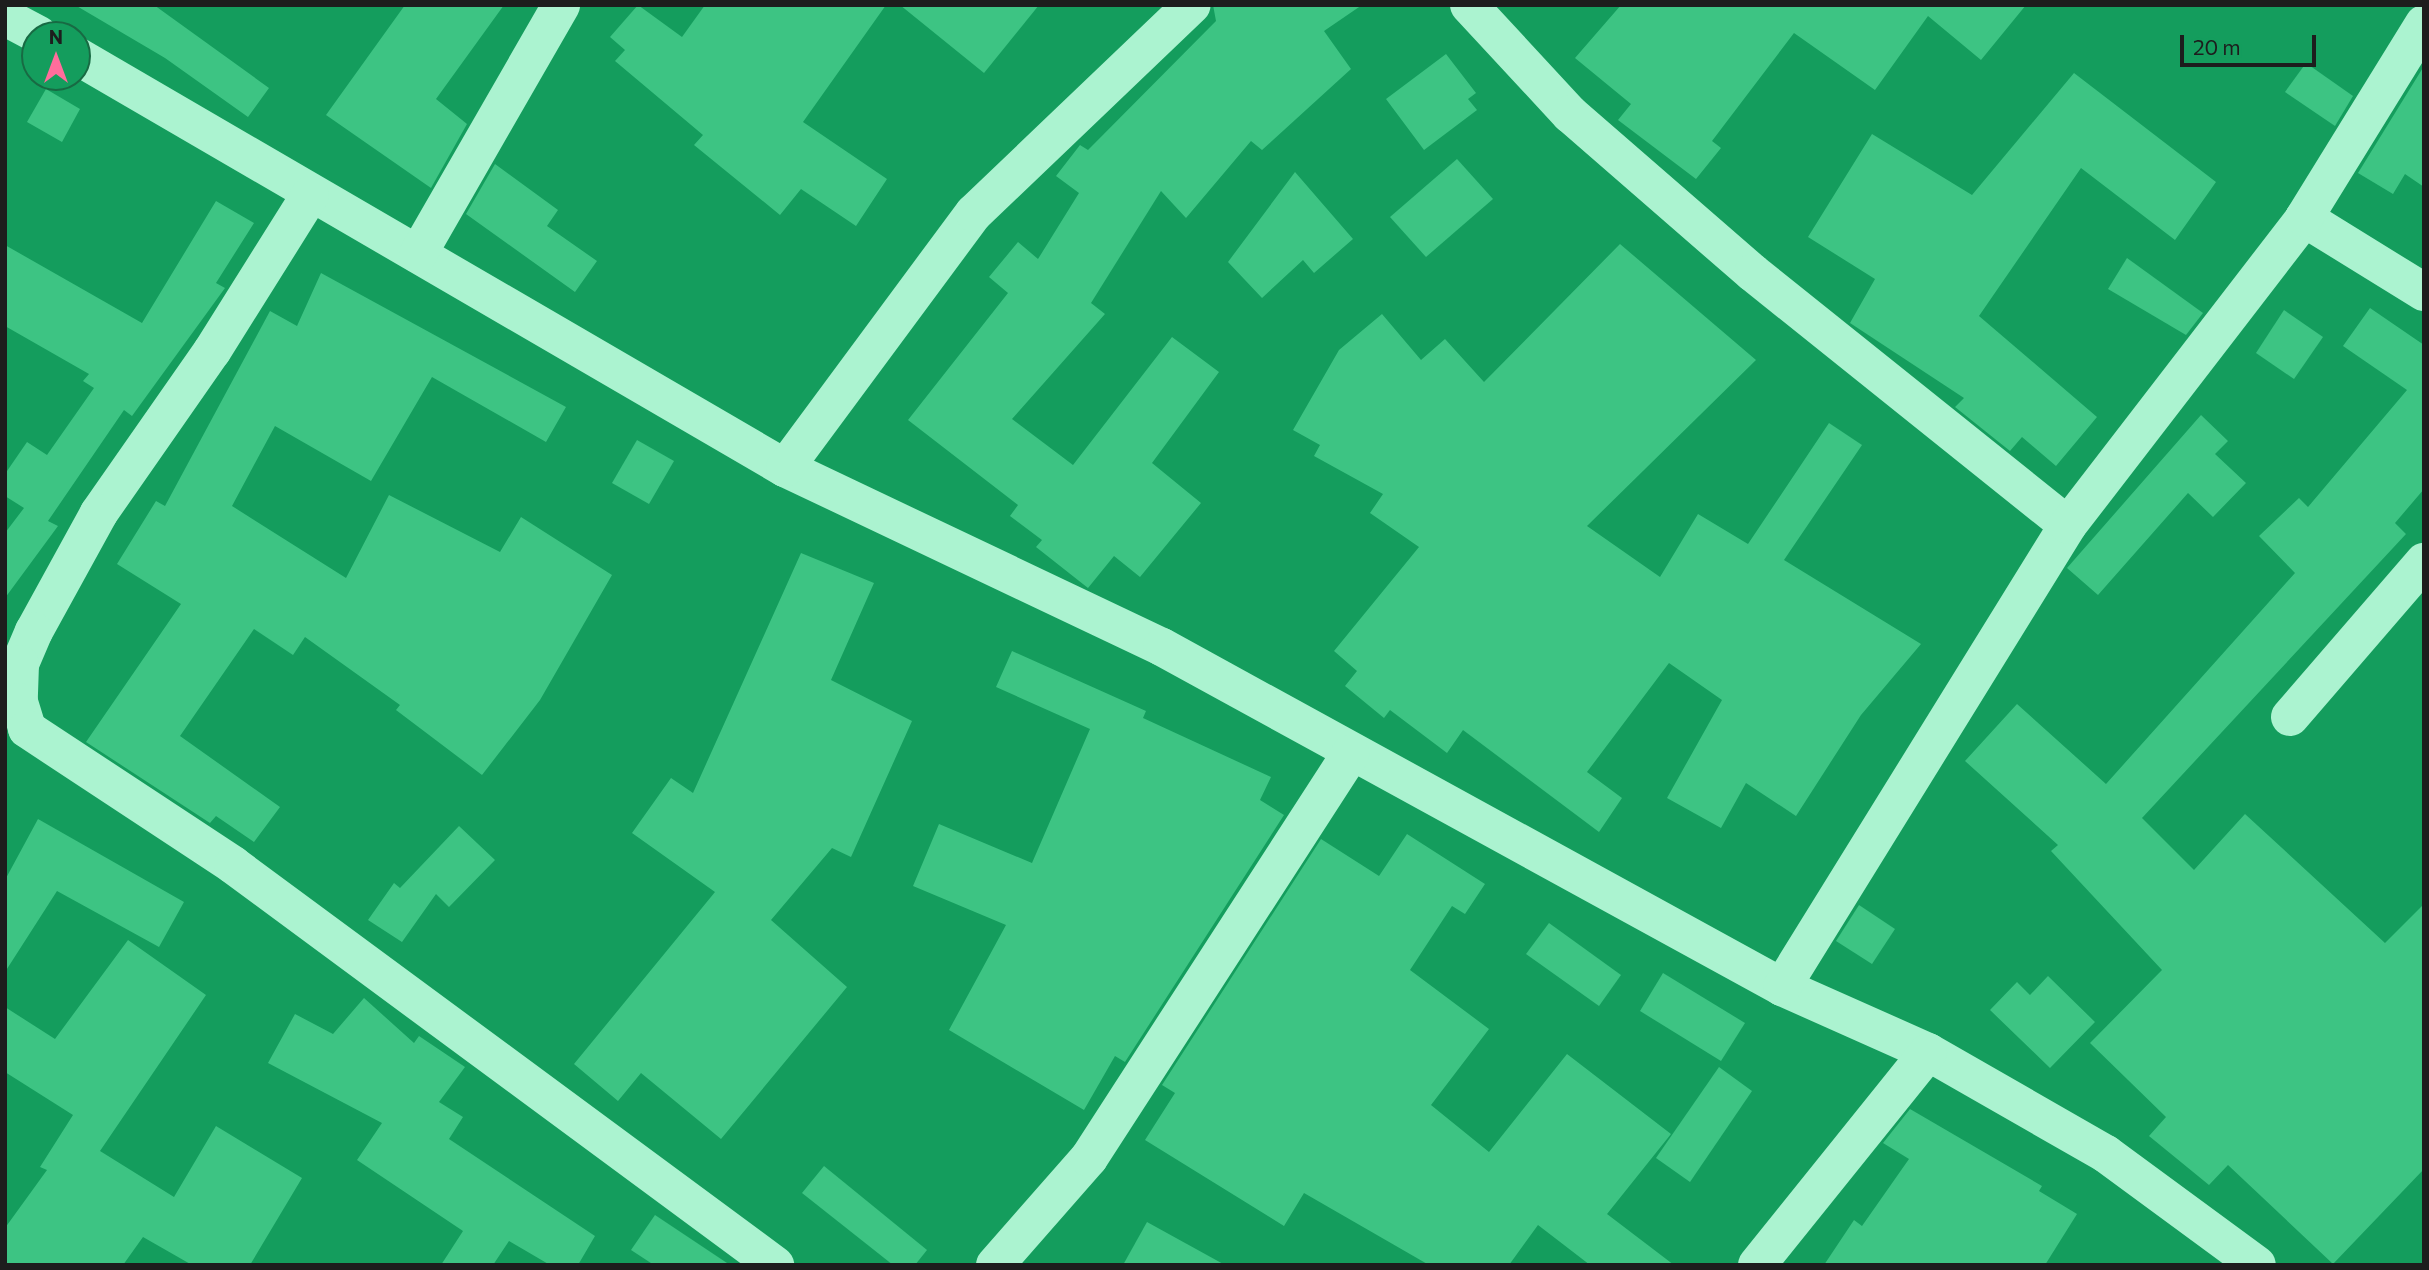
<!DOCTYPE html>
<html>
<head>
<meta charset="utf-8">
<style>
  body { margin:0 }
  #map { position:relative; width:2429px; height:1270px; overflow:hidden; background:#149d5d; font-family:Commissioner,sans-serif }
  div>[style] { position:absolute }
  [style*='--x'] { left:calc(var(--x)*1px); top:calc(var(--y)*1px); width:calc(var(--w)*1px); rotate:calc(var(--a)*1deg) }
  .building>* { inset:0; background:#3dc483 }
  .minor>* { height:38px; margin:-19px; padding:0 19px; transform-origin:19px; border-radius:19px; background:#abf3d0 }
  span { translate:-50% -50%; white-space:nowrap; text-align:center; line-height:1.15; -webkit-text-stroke:5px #149d5d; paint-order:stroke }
  .frame { position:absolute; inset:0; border:7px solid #1d1d1d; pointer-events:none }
  .north { position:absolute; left:21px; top:21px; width:70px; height:70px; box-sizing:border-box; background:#149d5d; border:2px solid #186a43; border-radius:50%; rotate:0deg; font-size:19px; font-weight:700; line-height:28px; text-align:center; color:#1d1d1d }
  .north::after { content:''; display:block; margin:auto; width:24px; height:32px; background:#ff6d9c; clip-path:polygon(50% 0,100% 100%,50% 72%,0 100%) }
  .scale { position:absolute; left:2180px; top:35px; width:136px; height:32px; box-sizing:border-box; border:4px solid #1d1d1d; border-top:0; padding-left:9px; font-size:21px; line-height:24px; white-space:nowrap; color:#1d1d1d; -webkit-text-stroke:5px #149d5d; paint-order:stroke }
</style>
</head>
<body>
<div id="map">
  <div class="building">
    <div style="clip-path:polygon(75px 5px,154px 5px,269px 88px,248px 117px,165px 58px)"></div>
    <div style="clip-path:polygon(405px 5px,504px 5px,436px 99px,467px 124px,431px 188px,326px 115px)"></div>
    <div style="clip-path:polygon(638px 5px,682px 37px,705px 5px,886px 5px,803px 122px,887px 179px,856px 226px,801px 189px,780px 215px,694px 145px,703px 135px,615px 61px,625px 50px,610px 37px)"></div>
    <div style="clip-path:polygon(900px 5px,1039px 5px,984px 73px)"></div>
    <div style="clip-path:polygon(1213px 5px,1362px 5px,1324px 31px,1351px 69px,1262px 150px,1251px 141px,1186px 218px,1161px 191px,1091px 303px,1105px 314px,1012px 419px,1073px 465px,1172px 337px,1219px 372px,1152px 463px,1201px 503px,1140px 577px,1114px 556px,1088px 588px,1036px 547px,1042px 540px,1010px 516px,1018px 505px,908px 420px,1008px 293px,989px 277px,1018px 242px,1038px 259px,1079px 193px,1056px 176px,1080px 145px,1088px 150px,1216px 21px)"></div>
    <div style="clip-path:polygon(1621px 5px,2026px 5px,1981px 60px,1928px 16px,1875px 90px,1794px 33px,1712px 141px,1721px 148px,1696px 179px,1618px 120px,1631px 104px,1575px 58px)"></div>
    <div style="clip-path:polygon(1446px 54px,1476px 93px,1468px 99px,1477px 110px,1424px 150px,1386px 99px)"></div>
    <div style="clip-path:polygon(2306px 63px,2353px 96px,2335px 126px,2285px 92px)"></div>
    <div style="clip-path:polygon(2424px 66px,2424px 187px,2405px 174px,2393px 194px,2358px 173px)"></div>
    <div style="clip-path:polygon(2074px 73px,2216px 182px,2175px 240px,2081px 168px,1979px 316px,2097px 417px,2056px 466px,2022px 437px,2010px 451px,1955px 407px,1964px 398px,1850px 323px,1875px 279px,1808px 237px,1872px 134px,1972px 195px)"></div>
    <div style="clip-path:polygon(46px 89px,80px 109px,62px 142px,27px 122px)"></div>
    <div style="clip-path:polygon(1457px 159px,1493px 199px,1426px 257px,1390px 217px)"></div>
    <div style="clip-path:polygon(495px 164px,558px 210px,547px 226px,597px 261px,575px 292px,466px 214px)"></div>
    <div style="clip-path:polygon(1295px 172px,1353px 239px,1314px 273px,1303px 260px,1262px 298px,1228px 262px)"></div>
    <div style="clip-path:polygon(216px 201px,254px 223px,216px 283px,225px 288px,132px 416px,124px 410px,48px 521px,58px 526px,5px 598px,5px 533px,24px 508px,5px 496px,5px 474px,27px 442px,47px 455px,94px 388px,83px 381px,89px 374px,5px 326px,5px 245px,142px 323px)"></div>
    <div style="clip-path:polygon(1620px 244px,1756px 360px,1587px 526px,1660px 577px,1698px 514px,1748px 544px,1829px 423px,1862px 445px,1784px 560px,1921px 644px,1861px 715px,1796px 816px,1746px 783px,1721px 828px,1667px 798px,1722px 700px,1669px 663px,1587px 772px,1622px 798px,1599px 832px,1463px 730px,1447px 753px,1390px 710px,1384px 718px,1345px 686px,1357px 671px,1334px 651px,1419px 547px,1370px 513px,1383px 494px,1314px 456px,1320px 445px,1293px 430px,1339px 350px,1382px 314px,1421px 360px,1445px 339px,1484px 382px)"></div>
    <div style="clip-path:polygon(2127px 258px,2203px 313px,2186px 335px,2108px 289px)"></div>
    <div style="clip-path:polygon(321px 273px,566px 407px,546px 442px,432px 377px,371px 481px,275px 426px,232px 506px,346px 578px,389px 495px,500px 552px,521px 517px,612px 575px,540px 700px,482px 775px,396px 710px,400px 705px,305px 637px,293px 655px,254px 629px,180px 736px,280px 807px,254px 842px,216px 816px,210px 823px,86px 742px,181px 604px,117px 564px,156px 501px,165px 506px,270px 311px,297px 326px)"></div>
    <div style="clip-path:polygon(2370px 308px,2424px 345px,2424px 489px,2395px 523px,2406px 534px,2142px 818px,2194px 870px,2245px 814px,2385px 943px,2424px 904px,2424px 1169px,2333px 1264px,2228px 1165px,2209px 1185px,2149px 1136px,2166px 1117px,2090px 1043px,2162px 970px,2051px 851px,2058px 845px,1965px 761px,2017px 704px,2106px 784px,2295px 573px,2259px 536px,2299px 498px,2308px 507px,2407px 390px,2343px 346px)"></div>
    <div style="clip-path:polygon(2284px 310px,2323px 337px,2294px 379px,2256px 353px)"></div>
    <div style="clip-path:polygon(2201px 415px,2228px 441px,2215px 454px,2246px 483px,2213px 517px,2188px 493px,2098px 595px,2067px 568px)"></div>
    <div style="clip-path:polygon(637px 440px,674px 461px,649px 504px,612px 483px)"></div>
    <div style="clip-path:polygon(801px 553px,874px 583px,831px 680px,912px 721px,851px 857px,832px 848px,771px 920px,847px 987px,721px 1139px,641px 1073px,618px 1101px,574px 1064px,715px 892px,632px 833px,671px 778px,693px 793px)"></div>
    <div style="clip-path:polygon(1012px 651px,1146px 711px,1143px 718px,1271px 777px,1260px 800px,1284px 815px,1125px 1062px,1115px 1056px,1084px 1110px,949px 1030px,1006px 925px,913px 886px,939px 824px,1032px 863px,1090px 729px,996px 687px)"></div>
    <div style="clip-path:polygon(38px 819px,184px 902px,159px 947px,57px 891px,5px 972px,5px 880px)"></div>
    <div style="clip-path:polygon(459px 826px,495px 860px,449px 907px,436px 894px,402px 942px,368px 920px,394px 883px,400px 888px)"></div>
    <div style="clip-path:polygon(1407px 834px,1485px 884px,1465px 914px,1452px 906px,1410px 970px,1489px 1029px,1431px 1105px,1489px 1152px,1567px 1054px,1671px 1134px,1607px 1214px,1674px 1265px,1590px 1265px,1538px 1225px,1509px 1265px,1429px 1265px,1304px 1193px,1284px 1226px,1145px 1140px,1175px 1093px,1162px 1085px,1321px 839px,1379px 876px)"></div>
    <div style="clip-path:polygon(1859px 905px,1895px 929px,1872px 964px,1836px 941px)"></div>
    <div style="clip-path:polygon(1549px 923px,1621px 975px,1599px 1006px,1526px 954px)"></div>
    <div style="clip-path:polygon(128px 940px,206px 995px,100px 1151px,174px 1197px,216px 1126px,302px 1178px,250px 1265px,192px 1265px,143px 1237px,123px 1265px,5px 1265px,5px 1228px,47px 1170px,40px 1167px,73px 1115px,5px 1072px,5px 1007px,55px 1039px)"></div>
    <div style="clip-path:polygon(1663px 973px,1745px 1023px,1721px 1061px,1640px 1011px)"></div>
    <div style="clip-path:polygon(2048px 976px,2095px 1022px,2050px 1068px,1990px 1010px,2017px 982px,2030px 995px)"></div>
    <div style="clip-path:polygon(364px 998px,414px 1043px,419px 1036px,465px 1067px,439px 1102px,463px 1117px,449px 1139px,595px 1236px,578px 1265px,550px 1265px,509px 1241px,493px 1265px,441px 1265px,463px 1231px,357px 1160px,382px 1123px,268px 1063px,295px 1014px,333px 1034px)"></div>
    <div style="clip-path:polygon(1719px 1067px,1752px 1091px,1690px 1182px,1656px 1158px)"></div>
    <div style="clip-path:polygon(1910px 1109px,2042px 1186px,2039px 1191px,2077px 1214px,2045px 1265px,1824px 1265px,1854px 1220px,1862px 1226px,1909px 1159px,1883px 1143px)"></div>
    <div style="clip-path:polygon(824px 1166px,927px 1250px,915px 1265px,893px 1265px,802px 1193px)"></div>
    <div style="clip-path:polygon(655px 1215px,730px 1265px,654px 1265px,631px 1250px)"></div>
    <div style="clip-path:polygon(1147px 1222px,1225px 1265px,1123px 1265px)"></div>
  </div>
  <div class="minor">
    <div style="--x:1469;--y:5;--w:149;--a:47.2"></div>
    <div style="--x:1570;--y:114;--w:242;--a:41"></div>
    <div style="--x:1753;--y:273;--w:403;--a:38.7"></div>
    <div style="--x:5;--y:17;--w:38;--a:28"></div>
    <div style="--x:77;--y:56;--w:819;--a:30.2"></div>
    <div style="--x:785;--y:468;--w:417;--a:25.4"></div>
    <div style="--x:1162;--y:647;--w:707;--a:28.74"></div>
    <div style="--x:1782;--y:987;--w:160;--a:24"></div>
    <div style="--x:1928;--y:1052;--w:205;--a:29.8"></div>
    <div style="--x:2106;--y:1154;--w:187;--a:36.3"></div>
    <div style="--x:310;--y:195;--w:184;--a:122.1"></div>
    <div style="--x:212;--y:351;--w:198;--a:124.9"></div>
    <div style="--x:99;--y:513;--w:135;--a:118.8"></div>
    <div style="--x:34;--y:631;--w:36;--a:113"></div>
    <div style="--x:20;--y:664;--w:38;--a:92"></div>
    <div style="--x:19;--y:702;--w:28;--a:73"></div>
    <div style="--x:27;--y:729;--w:247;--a:33.4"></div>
    <div style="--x:233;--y:865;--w:674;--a:36.43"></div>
    <div style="--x:2304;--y:218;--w:141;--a:31.7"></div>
    <div style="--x:418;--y:254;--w:287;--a:-60.1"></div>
    <div style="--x:785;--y:468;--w:317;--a:-53.5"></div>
    <div style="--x:974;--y:213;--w:301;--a:-43.7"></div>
    <div style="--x:2290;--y:717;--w:205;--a:-49.2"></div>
    <div style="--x:1782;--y:987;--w:543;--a:-58.24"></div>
    <div style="--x:2068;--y:525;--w:387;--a:-52.4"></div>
    <div style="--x:2304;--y:218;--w:228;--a:-58.3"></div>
    <div style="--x:995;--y:1265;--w:142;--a:-48.7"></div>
    <div style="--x:1089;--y:1158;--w:481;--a:-57.1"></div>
    <div style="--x:1757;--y:1265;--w:273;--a:-51.2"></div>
  </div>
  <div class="frame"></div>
  <div class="north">N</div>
  <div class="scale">20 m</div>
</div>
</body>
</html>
